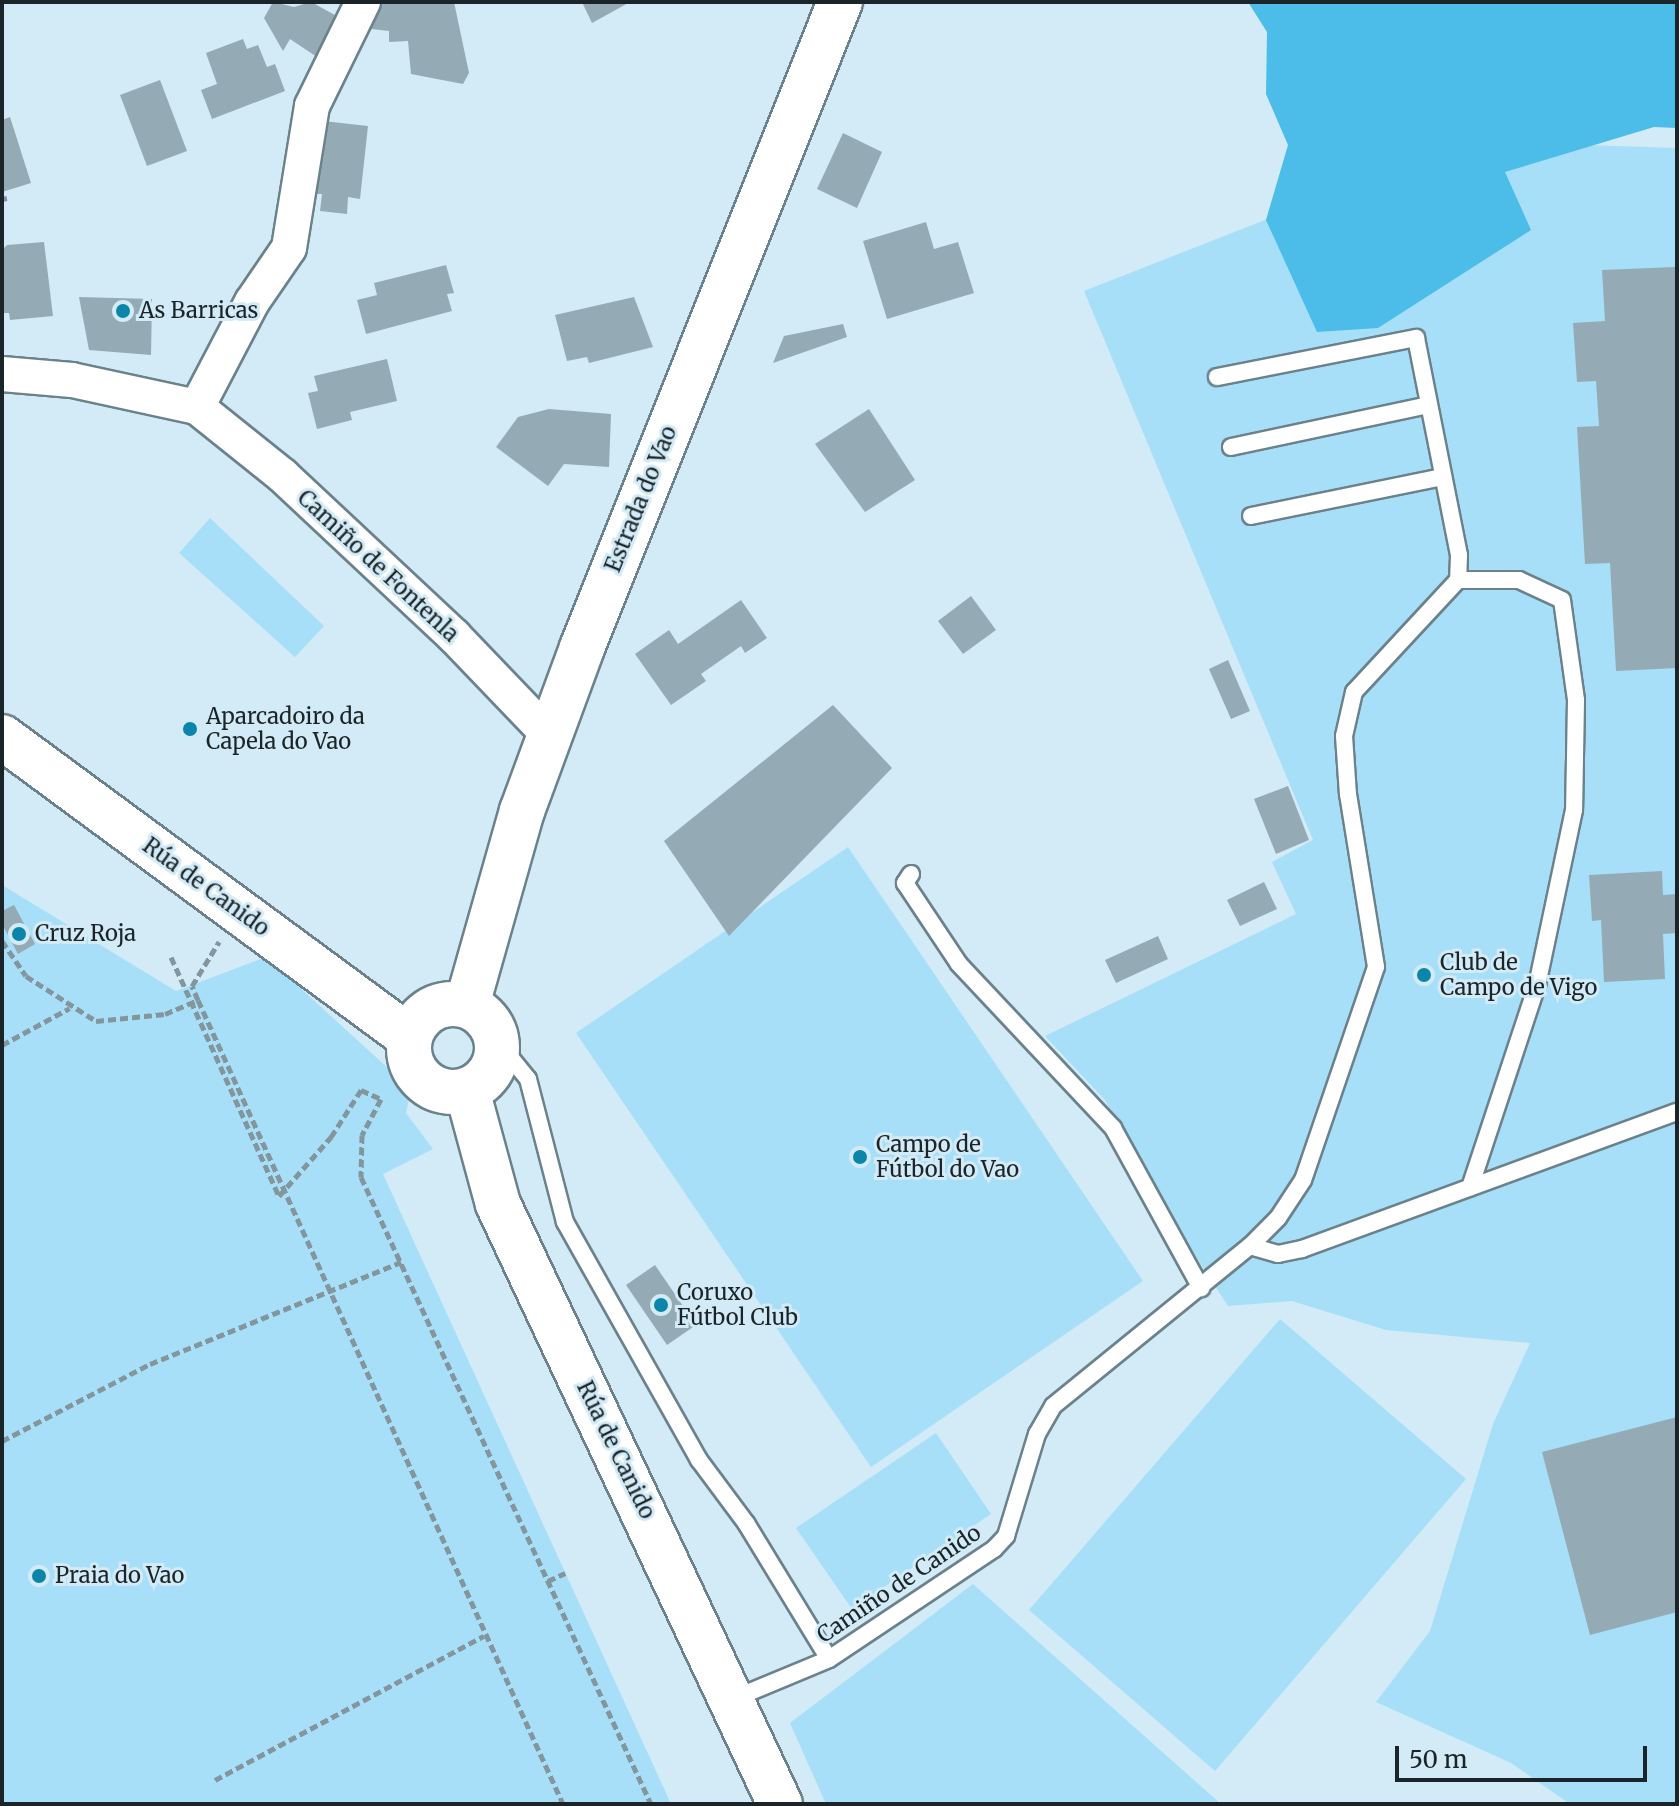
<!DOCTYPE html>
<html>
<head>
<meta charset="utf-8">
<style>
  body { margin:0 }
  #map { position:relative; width:1679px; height:1806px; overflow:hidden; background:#d2ebf6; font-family:Merriweather,serif }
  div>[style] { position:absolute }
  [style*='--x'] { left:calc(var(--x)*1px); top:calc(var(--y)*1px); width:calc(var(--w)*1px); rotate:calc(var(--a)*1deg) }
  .green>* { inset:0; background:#a7dff8 }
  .forest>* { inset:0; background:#4bbde8 }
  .building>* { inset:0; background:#94abb5 }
  .path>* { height:5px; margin-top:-2.5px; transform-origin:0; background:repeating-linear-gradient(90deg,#83959d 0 8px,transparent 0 12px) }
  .roads { filter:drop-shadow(2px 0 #6b828c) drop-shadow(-2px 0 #6b828c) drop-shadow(0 2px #6b828c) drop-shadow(0 -2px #6b828c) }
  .lane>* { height:16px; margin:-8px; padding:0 8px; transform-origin:8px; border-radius:8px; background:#fff }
  .street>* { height:34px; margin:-17px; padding:0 17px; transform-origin:17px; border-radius:17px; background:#fff }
  .secondary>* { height:44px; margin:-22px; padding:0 22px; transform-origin:22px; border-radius:22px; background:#fff }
  .secondary>.ring { margin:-22px; padding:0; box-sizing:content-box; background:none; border:44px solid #fff; border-radius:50% }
  .dots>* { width:22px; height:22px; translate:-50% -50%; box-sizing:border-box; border:4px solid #d2ebf6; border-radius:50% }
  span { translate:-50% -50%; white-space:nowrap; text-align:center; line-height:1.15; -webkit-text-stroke:6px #d2ebf6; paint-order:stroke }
  .poi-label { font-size:22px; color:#1b2428 }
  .left { translate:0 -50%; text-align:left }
  .street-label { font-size:22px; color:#1b2428 }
  .frame { position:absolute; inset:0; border:4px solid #1b2428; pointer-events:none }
  .scale { position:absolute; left:1395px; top:1746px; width:252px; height:36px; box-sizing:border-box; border:4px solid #1b2428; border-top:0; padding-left:10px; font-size:24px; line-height:28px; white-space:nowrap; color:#1b2428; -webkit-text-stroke:6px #d2ebf6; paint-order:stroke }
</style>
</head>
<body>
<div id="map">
  <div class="green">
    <div style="clip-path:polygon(1466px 141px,1677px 148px,1677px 1801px,1671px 1804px,1570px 1804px,1511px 1763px,1376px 1702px,1430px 1631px,1493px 1424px,1530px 1343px,1386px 1330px,1292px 1301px,1228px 1306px,1159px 1199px,1105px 1100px,1045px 1036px,1296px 914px,1272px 862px,1313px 840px,1084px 291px)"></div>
    <div style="clip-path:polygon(210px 518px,324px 626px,295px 657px,179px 553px)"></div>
    <div style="clip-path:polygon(848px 847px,1143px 1281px,871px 1467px,576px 1033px)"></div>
    <div style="clip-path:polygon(2px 885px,176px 991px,266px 957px,411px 1089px,406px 1113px,433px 1149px,383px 1174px,671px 1804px,2px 1804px)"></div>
    <div style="clip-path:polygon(1280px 1319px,1466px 1479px,1215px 1771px,1029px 1610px)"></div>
    <div style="clip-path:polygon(936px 1433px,991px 1514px,852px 1609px,796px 1528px)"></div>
    <div style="clip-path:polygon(973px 1584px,1221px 1804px,826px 1804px,790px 1723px)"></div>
  </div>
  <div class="forest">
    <div style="clip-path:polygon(1248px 2px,1677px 2px,1677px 128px,1654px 127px,1505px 172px,1531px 230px,1378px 328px,1317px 332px,1266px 220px,1288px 145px,1266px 94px,1267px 32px)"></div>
  </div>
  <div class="building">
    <div style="clip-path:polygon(273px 2px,294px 7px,311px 2px,344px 20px,320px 59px,290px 39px,283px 51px,264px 18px)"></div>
    <div style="clip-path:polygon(374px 2px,454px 2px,469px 73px,463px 84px,411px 74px,408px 41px,389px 42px,389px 31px,363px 28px)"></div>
    <div style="clip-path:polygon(582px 2px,630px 2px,592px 23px)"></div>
    <div style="clip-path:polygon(243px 39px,247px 49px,258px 45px,267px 67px,275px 64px,285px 91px,212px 119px,201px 90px,217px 84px,206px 53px)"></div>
    <div style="clip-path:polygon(160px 80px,187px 151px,147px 166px,120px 95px)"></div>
    <div style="clip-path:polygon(10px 117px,31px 183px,2px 192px,2px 120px)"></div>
    <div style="clip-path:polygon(323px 121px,368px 126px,360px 199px,348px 197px,347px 214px,320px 211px,322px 194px,316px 194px)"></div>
    <div style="clip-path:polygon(843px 133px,882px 152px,857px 208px,817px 189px)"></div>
    <div style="clip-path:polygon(926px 222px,934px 249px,958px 242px,974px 293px,887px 319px,863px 241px)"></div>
    <div style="clip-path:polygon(44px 242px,53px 316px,10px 320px,9px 313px,2px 313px,2px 250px,7px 245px)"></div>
    <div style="clip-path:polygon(446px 265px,454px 293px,447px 294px,452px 311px,366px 334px,357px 300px,377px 295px,374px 283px)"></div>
    <div style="clip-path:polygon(1675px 267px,1677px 668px,1616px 671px,1610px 563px,1585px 564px,1577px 427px,1599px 426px,1596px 381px,1577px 382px,1573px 323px,1605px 321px,1602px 270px)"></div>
    <div style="clip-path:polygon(79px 297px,152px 299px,151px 355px,89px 350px)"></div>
    <div style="clip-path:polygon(634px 297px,653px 347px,589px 363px,587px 357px,567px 361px,555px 315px)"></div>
    <div style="clip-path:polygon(843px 324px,847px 337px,773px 363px,784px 336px)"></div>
    <div style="clip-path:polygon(387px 359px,397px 401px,350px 412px,352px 420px,317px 429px,308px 393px,318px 391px,314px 376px)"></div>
    <div style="clip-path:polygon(549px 409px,611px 414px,609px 467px,564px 464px,548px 486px,496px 447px,518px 417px)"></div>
    <div style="clip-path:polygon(869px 409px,915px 480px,865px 512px,815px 444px)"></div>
    <div style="clip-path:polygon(971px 596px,996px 630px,963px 654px,938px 621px)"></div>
    <div style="clip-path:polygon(741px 600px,767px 638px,745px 653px,741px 646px,701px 674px,706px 681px,671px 705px,635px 654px,669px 630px,678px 644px)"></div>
    <div style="clip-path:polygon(1228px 660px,1250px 711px,1231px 719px,1209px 669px)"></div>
    <div style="clip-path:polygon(833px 705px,892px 768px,729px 936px,664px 841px)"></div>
    <div style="clip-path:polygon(1288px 786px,1309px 840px,1276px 854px,1254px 799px)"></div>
    <div style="clip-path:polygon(1662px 871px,1663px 895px,1677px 894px,1677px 933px,1663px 934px,1665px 979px,1604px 982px,1601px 920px,1592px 921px,1589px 875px)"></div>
    <div style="clip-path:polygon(1264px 882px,1277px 909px,1240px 926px,1227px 900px)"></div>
    <div style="clip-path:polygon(14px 905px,35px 944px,18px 954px,2px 924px,2px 911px)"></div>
    <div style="clip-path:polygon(1158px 936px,1168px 959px,1116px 983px,1105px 960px)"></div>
    <div style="clip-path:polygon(655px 1265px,696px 1325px,667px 1345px,626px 1285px)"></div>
    <div style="clip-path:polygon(1677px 1417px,1677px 1612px,1590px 1635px,1542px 1452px)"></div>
  </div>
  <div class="path">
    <div style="--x:2;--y:199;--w:5;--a:-11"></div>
    <div style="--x:2;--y:941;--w:42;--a:55.6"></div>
    <div style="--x:26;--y:976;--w:83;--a:32.7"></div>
    <div style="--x:96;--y:1021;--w:69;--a:-5.8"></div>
    <div style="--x:165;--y:1014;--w:36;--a:-23"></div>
    <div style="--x:198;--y:1000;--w:883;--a:65.58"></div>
    <div style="--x:171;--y:957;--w:262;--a:65.7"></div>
    <div style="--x:279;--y:1196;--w:79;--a:-48.6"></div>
    <div style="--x:331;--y:1137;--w:56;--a:-57.4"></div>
    <div style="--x:361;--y:1090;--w:22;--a:24"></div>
    <div style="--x:381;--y:1099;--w:41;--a:117.8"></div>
    <div style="--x:362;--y:1135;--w:42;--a:91.4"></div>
    <div style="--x:361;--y:1177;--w:691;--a:65.18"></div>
    <div style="--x:198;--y:1000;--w:15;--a:-113"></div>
    <div style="--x:192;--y:986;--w:52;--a:-58.5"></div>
    <div style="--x:2;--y:1045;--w:77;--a:-28.6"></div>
    <div style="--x:2;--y:1441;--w:167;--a:-27.5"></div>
    <div style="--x:150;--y:1364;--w:271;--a:-22.1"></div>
    <div style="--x:548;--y:1581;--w:19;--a:-25"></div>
    <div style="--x:215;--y:1780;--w:305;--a:-28.2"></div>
  </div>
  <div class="roads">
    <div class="lane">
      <div style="--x:1217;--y:377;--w:203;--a:-11.1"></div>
      <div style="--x:1416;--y:338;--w:221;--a:78.8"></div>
      <div style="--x:1459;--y:555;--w:25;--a:92"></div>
      <div style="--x:1458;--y:580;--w:153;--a:132.9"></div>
      <div style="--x:1354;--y:692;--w:45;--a:102.8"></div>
      <div style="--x:1344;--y:736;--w:58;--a:86.1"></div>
      <div style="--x:1348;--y:794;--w:175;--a:80.8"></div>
      <div style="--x:1376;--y:967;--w:225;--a:108.9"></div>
      <div style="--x:1303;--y:1180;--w:45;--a:123.3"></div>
      <div style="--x:1278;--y:1218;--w:40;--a:135"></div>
      <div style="--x:1231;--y:447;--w:202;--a:-12"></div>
      <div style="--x:1251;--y:516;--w:196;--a:-11.5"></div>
      <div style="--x:1458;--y:580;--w:61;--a:0"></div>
      <div style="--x:1519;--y:580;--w:47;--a:24.9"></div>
      <div style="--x:1562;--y:600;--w:101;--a:82"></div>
      <div style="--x:1576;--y:700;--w:110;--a:91"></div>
      <div style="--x:1574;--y:810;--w:179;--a:101.9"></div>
      <div style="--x:1537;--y:985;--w:213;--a:108.3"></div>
      <div style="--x:911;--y:874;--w:11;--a:124"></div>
      <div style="--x:905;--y:883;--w:97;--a:56.3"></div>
      <div style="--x:959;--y:964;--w:225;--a:46.8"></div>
      <div style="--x:1113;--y:1128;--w:183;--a:61.2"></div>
      <div style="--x:497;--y:1041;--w:49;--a:50.8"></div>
      <div style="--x:528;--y:1079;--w:148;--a:75.5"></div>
      <div style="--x:565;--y:1222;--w:273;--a:60.6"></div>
      <div style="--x:699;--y:1460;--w:79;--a:53.3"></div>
      <div style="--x:746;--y:1523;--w:159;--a:58.6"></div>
      <div style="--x:733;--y:1699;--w:104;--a:-22.6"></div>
      <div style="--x:829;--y:1659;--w:198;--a:-33.7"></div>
      <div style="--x:994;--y:1549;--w:18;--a:-47"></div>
      <div style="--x:1006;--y:1536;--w:107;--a:-73.1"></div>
      <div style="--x:1037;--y:1434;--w:32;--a:-60"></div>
      <div style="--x:1053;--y:1406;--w:254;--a:-39.1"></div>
      <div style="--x:1250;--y:1246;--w:29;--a:16"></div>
      <div style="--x:1278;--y:1254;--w:25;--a:-12"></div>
      <div style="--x:1302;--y:1249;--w:399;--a:-20.1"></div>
    </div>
    <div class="street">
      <div style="--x:2;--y:374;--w:70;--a:4.9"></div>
      <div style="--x:72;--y:380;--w:128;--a:12.2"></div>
      <div style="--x:197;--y:407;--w:110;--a:38.7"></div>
      <div style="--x:283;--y:476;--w:234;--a:43.1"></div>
      <div style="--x:454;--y:636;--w:137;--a:46.2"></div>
      <div style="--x:197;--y:407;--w:119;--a:-62.4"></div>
      <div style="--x:252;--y:302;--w:65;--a:-55.6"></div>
      <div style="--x:289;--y:248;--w:144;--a:-80.8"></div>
      <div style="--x:312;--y:106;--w:116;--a:-63.9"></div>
    </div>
    <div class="secondary">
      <div style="--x:2;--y:737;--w:506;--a:36.39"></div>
      <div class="ring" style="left:409px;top:1004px;width:44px;height:44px"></div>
      <div style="--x:467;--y:1005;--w:202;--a:-74.2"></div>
      <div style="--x:522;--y:811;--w:174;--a:-69.8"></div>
      <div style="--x:582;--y:648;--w:696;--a:-68.23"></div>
      <div style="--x:467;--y:1090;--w:118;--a:74.8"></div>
      <div style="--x:498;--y:1204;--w:663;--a:64.83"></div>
    </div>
  </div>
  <div class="dots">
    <div style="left:123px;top:311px;background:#0c85aa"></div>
    <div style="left:190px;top:729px;background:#0c85aa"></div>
    <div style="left:19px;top:934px;background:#0c85aa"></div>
    <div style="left:1424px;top:975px;background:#0c85aa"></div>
    <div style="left:860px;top:1157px;background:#0c85aa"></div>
    <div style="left:661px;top:1305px;background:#0c85aa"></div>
    <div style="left:39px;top:1576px;background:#0c85aa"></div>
  </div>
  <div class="poi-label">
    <span class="left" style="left:139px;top:311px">As Barricas</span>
    <span class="left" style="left:206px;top:729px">Aparcadoiro da<br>Capela do Vao</span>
    <span class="left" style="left:35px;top:934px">Cruz Roja</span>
    <span class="left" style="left:1440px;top:975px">Club de<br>Campo de Vigo</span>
    <span class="left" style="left:876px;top:1157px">Campo de<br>Fútbol do Vao</span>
    <span class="left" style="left:677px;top:1305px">Coruxo<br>Fútbol Club</span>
    <span class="left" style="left:55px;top:1576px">Praia do Vao</span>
  </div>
  <div class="street-label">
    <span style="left:641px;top:499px;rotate:-68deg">Estrada do Vao</span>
    <span style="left:378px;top:566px;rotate:43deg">Camiño de Fontenla</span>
    <span style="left:206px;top:887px;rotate:36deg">Rúa de Canido</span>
    <span style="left:616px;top:1450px;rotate:64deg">Rúa de Canido</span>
    <span style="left:899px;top:1584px;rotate:-34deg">Camiño de Canido</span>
  </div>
  <div class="frame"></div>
  <div class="scale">50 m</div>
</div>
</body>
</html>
